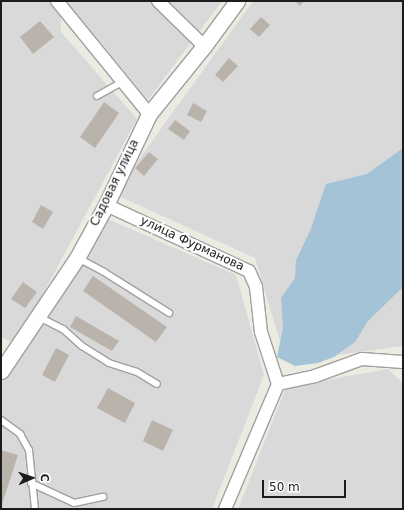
<!DOCTYPE html>
<html>
<head>
<meta charset="utf-8">
<style>
  body { margin:0 }
  #map { position:relative; width:404px; height:510px; overflow:hidden; background:#ecebe2; font-family:"DejaVu Sans",sans-serif }
  div>[style] { position:absolute }
  [style*='--x'] { left:calc(var(--x)*1px); top:calc(var(--y)*1px); width:calc(var(--w)*1px); rotate:calc(var(--a)*1deg) }
  .residential>* { inset:0; background:#dad9d9 }
  .water>* { inset:0; background:#a5c3d7 }
  .building>* { inset:0; background:#b9b3ac }
  .roads { filter:drop-shadow(1px 0 #a0a0a0) drop-shadow(-1px 0 #a0a0a0) drop-shadow(0 1px #a0a0a0) drop-shadow(0 -1px #a0a0a0) }
  .service>* { height:6px; margin:-3px; padding:0 3px; transform-origin:3px; border-radius:3px; background:#fff }
  .minor>* { height:12px; margin:-6px; padding:0 6px; transform-origin:6px; border-radius:6px; background:#fff }
  .tertiary>* { height:15px; margin:-7.5px; padding:0 7.5px; transform-origin:7.5px; border-radius:7.5px; background:#fff }
  span { translate:-50% -50%; white-space:nowrap; text-align:center; line-height:1.15; -webkit-text-stroke:4px #fff; paint-order:stroke }
  .street-label { font-size:12px; color:#1c1c1c }
  .frame { position:absolute; inset:0; border:2px solid #1c1c1c; pointer-events:none }
  .north { position:absolute; left:12px; top:458px; width:40px; height:40px; -webkit-text-stroke:3px #fff; paint-order:stroke; rotate:88deg; font-size:11px; font-weight:700; line-height:16px; text-align:center; color:#1c1c1c }
  .north::after { content:''; display:block; margin:auto; width:14px; height:18px; background:#1c1c1c; clip-path:polygon(50% 0,100% 100%,50% 72%,0 100%) }
  .scale { position:absolute; left:262px; top:480px; width:84px; height:18px; box-sizing:border-box; border:2px solid #1c1c1c; border-top:0; padding-left:5px; font-size:12px; line-height:14px; white-space:nowrap; color:#1c1c1c; -webkit-text-stroke:3px #fff; paint-order:stroke }
</style>
</head>
<body>
<div id="map">
  <div class="residential">
    <div style="clip-path:polygon(1px 1px,222px 1px,148px 100px,78px 15px,61px 17px,61px 32px,137px 119px,16px 344px,1px 337px)"></div>
    <div style="clip-path:polygon(253px 1px,403px 1px,403px 346px,286px 362px,255px 258px,114px 194px)"></div>
    <div style="clip-path:polygon(101px 216px,236px 275px,264px 375px,212px 509px,1px 509px,1px 382px)"></div>
    <div style="clip-path:polygon(388px 369px,403px 383px,403px 509px,238px 509px,286px 387px)"></div>
  </div>
  <div class="water">
    <div style="clip-path:polygon(403px 148px,403px 287px,368px 321px,355px 342px,334px 357px,318px 363px,295px 366px,277px 357px,283px 327px,281px 298px,295px 278px,296px 260px,310px 231px,326px 184px,367px 174px)"></div>
  </div>
  <div class="building">
    <div style="clip-path:polygon(295px 1px,304px 1px,300px 6px)"></div>
    <div style="clip-path:polygon(261px 17px,270px 25px,259px 37px,250px 29px)"></div>
    <div style="clip-path:polygon(40px 21px,54px 37px,33px 54px,20px 37px)"></div>
    <div style="clip-path:polygon(229px 58px,238px 66px,223px 82px,215px 75px)"></div>
    <div style="clip-path:polygon(104px 102px,119px 113px,95px 148px,80px 137px)"></div>
    <div style="clip-path:polygon(193px 103px,207px 111px,201px 122px,187px 115px)"></div>
    <div style="clip-path:polygon(175px 120px,190px 131px,184px 140px,168px 129px)"></div>
    <div style="clip-path:polygon(149px 152px,158px 159px,144px 176px,135px 168px)"></div>
    <div style="clip-path:polygon(41px 205px,53px 212px,43px 229px,32px 222px)"></div>
    <div style="clip-path:polygon(93px 276px,167px 327px,156px 342px,83px 291px)"></div>
    <div style="clip-path:polygon(23px 282px,37px 292px,25px 308px,11px 299px)"></div>
    <div style="clip-path:polygon(76px 316px,119px 341px,112px 351px,70px 327px)"></div>
    <div style="clip-path:polygon(56px 348px,69px 355px,55px 382px,42px 375px)"></div>
    <div style="clip-path:polygon(108px 388px,135px 403px,125px 423px,97px 408px)"></div>
    <div style="clip-path:polygon(152px 420px,173px 430px,163px 451px,143px 441px)"></div>
    <div style="clip-path:polygon(1px 450px,18px 455px,1px 507px)"></div>
  </div>
  <div class="roads">
    <div class="service">
      <div style="--x:97;--y:96;--w:29;--a:-29"></div>
      <div style="--x:78;--y:258;--w:30;--a:28"></div>
      <div style="--x:104;--y:272;--w:77;--a:32.2"></div>
      <div style="--x:39;--y:317;--w:27;--a:27"></div>
      <div style="--x:63;--y:329;--w:25;--a:42"></div>
      <div style="--x:82;--y:346;--w:32;--a:32"></div>
      <div style="--x:109;--y:363;--w:29;--a:18"></div>
      <div style="--x:137;--y:372;--w:23;--a:31"></div>
      <div style="--x:1;--y:420;--w:24;--a:36"></div>
      <div style="--x:20;--y:434;--w:18;--a:61"></div>
      <div style="--x:29;--y:450;--w:59;--a:84.2"></div>
      <div style="--x:31;--y:483;--w:47;--a:24.9"></div>
      <div style="--x:74;--y:503;--w:30;--a:-12"></div>
    </div>
    <div class="minor">
      <div style="--x:57;--y:1;--w:146;--a:50.8"></div>
      <div style="--x:158;--y:1;--w:64;--a:44.4"></div>
      <div style="--x:106;--y:205;--w:157;--a:24.8"></div>
      <div style="--x:249;--y:271;--w:17;--a:66"></div>
      <div style="--x:256;--y:287;--w:45;--a:83.7"></div>
      <div style="--x:261;--y:332;--w:55;--a:71.9"></div>
      <div style="--x:278;--y:384;--w:38;--a:-12"></div>
      <div style="--x:315;--y:376;--w:50;--a:-19.9"></div>
      <div style="--x:362;--y:359;--w:41;--a:4.2"></div>
      <div style="--x:225;--y:509;--w:136;--a:-67"></div>
    </div>
    <div class="tertiary">
      <div style="--x:1;--y:371;--w:136;--a:-56.1"></div>
      <div style="--x:77;--y:258;--w:60;--a:-61.3"></div>
      <div style="--x:106;--y:205;--w:101;--a:-64.7"></div>
      <div style="--x:149;--y:114;--w:87;--a:-51"></div>
      <div style="--x:204;--y:46;--w:56;--a:-53.7"></div>
    </div>
  </div>
  <div class="street-label">
    <span style="left:115px;top:183px;rotate:-64deg">Садовая улица</span>
    <span style="left:192px;top:244px;rotate:25deg">улица Фурманова</span>
  </div>
  <div class="frame"></div>
  <div class="north">С</div>
  <div class="scale">50 m</div>
</div>
</body>
</html>
